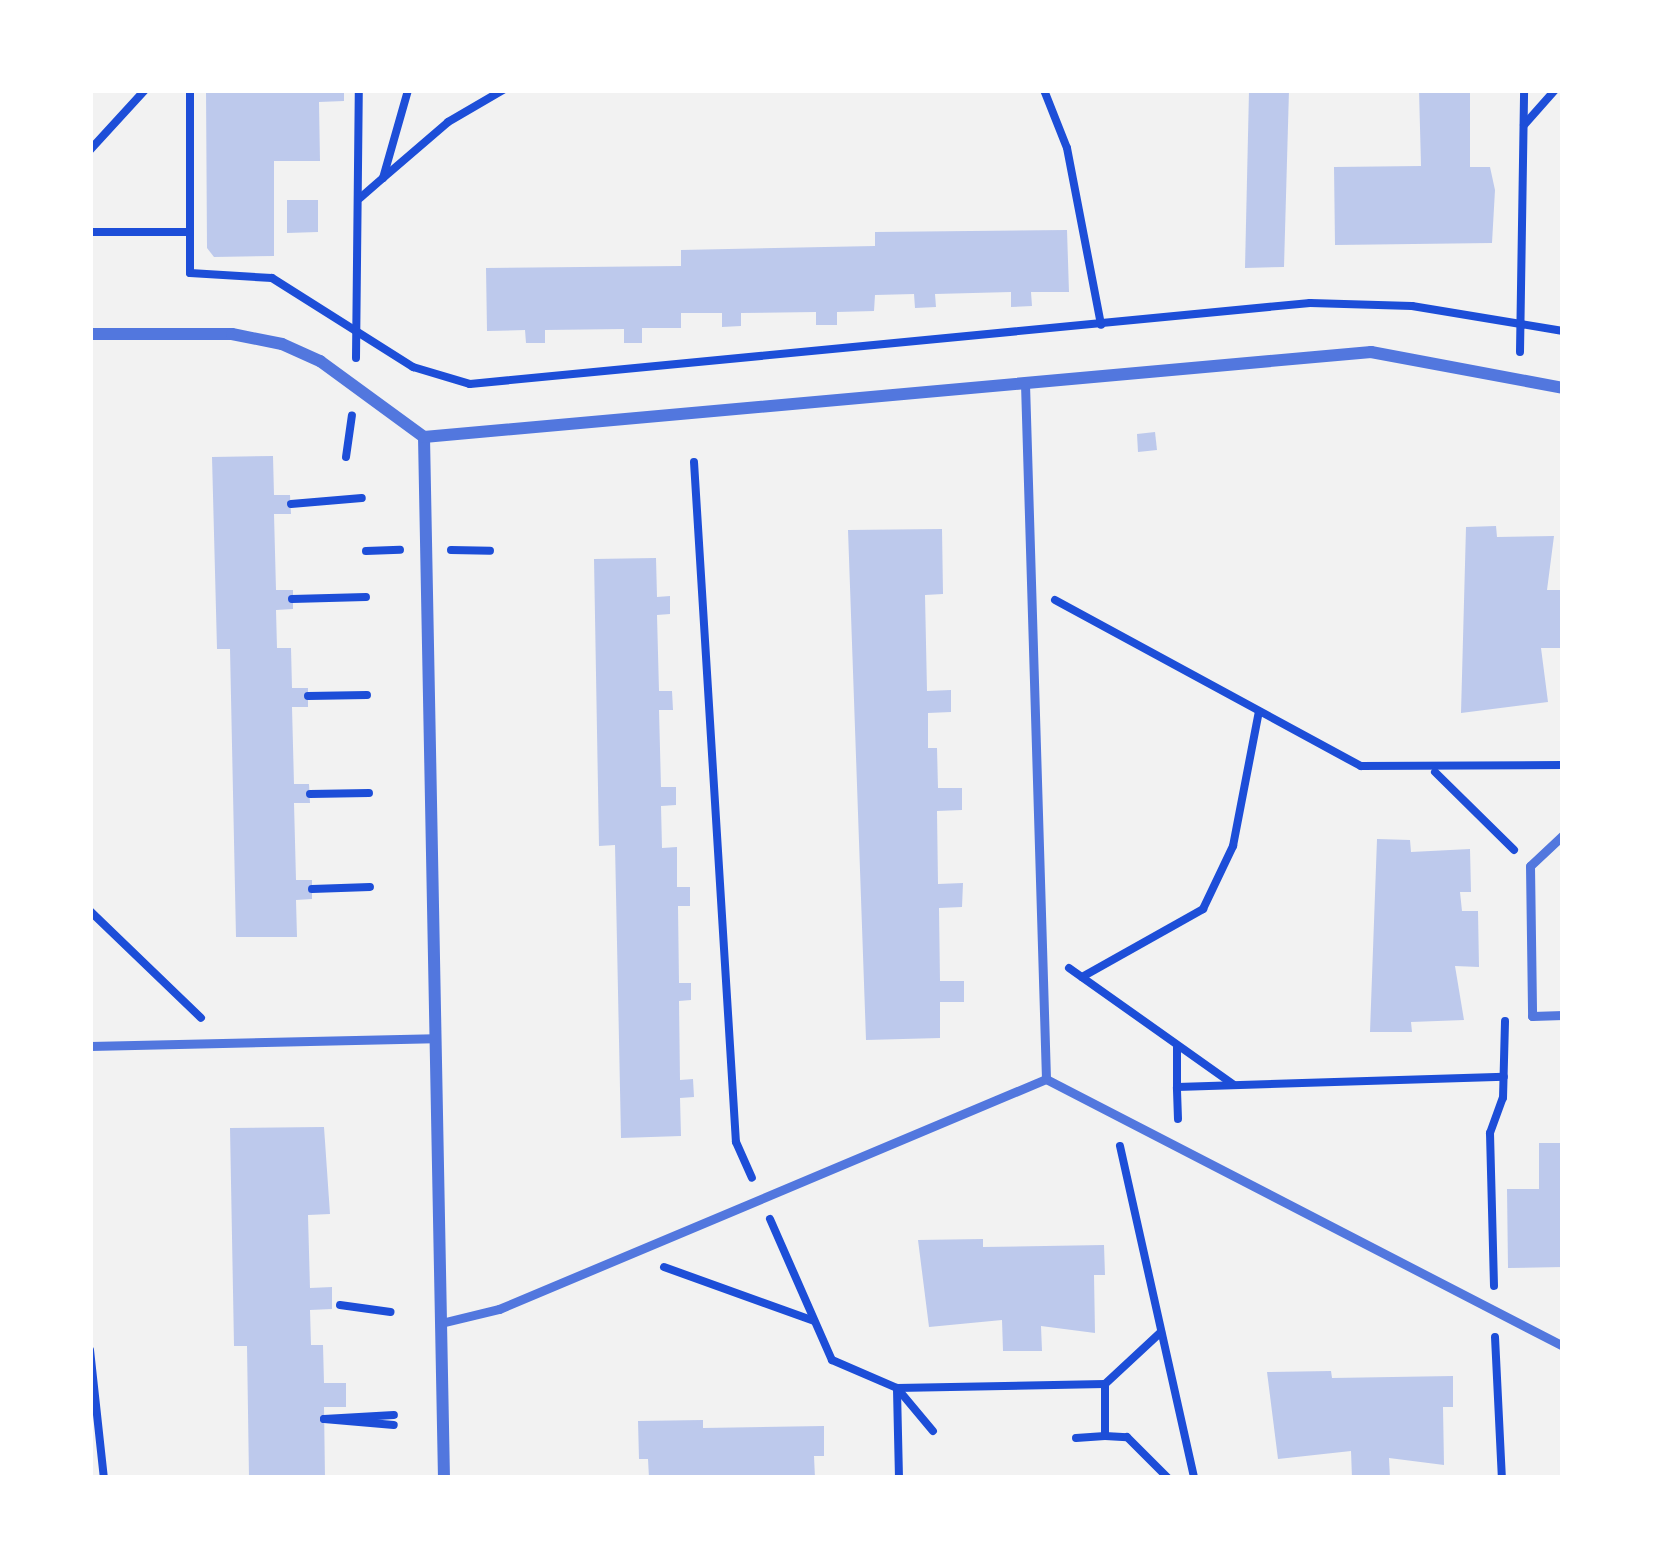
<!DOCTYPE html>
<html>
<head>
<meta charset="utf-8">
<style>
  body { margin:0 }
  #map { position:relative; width:1653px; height:1568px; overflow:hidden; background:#f2f2f2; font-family:Bitter,serif }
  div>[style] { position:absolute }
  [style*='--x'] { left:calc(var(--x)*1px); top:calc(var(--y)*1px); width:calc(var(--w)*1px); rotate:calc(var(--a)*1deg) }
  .building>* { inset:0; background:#bdc9ec }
  .path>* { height:8px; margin:-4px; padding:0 4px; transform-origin:4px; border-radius:4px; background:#1d4ed8 }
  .service>* { height:9px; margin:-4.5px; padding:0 4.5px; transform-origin:4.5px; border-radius:4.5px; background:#5277de }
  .minor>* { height:12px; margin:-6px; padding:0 6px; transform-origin:6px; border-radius:6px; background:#5277de }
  span { translate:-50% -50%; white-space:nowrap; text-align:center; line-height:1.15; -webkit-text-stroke:9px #fff; paint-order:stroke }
  .frame { position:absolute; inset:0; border:93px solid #fff; pointer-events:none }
</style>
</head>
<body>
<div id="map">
  <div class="building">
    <div style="clip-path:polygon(206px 90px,344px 90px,344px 101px,319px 102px,320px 161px,274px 161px,274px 256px,214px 257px,207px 248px)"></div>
    <div style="clip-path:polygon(1289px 90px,1284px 267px,1245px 268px,1249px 91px)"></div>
    <div style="clip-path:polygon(1419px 90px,1470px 90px,1470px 167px,1490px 167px,1495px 190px,1492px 243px,1335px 245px,1334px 167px,1421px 166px)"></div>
    <div style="clip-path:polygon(287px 200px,318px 200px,318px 232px,287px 233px)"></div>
    <div style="clip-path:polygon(1067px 230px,1069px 292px,1031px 292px,1032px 306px,1011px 307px,1011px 292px,935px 294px,936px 307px,915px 308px,914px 294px,875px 295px,874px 311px,837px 312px,837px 325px,816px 325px,816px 312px,741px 313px,741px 326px,722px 327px,722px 313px,681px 313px,681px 328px,642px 328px,642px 343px,624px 343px,624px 329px,545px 330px,545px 343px,526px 343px,525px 330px,487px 331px,486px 268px,681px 266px,681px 250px,875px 246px,875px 232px)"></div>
    <div style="clip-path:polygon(1155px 432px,1157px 450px,1138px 452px,1137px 434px)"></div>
    <div style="clip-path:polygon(273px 456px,274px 495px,290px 495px,291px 514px,274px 514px,276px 590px,293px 590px,293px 609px,276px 610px,277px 648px,291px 648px,292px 688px,308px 688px,308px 707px,292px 707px,294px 784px,309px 784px,310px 803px,294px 803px,296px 880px,312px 880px,312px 899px,296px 900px,297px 937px,236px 937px,230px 649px,217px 649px,212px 457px)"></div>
    <div style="clip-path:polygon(1496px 526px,1497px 537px,1554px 536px,1547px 590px,1563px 590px,1563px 648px,1541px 648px,1548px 702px,1461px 713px,1466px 527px)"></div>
    <div style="clip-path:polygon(942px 529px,943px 594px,925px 595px,927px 691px,951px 690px,951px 712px,928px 713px,928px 748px,937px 748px,938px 788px,962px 788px,962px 810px,937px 811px,938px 884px,963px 883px,962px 907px,939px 908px,940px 981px,964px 981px,964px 1002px,940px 1002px,940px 1038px,866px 1040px,848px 530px)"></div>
    <div style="clip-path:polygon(656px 558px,657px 597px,670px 596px,670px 614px,657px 615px,659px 691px,672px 691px,673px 710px,659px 710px,661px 787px,676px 787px,676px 805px,661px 806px,662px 848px,677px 847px,677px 887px,690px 887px,690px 906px,678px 906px,679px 983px,691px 983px,691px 1000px,679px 1001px,680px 1080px,693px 1079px,694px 1097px,680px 1098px,681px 1136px,621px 1138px,615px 845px,599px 846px,594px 559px)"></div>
    <div style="clip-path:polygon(1377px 839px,1410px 840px,1411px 852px,1470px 849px,1471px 892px,1460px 892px,1462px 911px,1478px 911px,1479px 967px,1455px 966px,1464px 1020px,1411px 1022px,1412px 1032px,1370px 1032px)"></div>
    <div style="clip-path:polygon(324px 1127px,330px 1214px,308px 1215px,310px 1288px,332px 1287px,332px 1309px,310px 1310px,311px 1345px,323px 1345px,324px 1383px,346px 1383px,346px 1407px,324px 1407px,325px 1478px,249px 1478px,247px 1346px,234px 1346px,230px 1128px)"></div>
    <div style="clip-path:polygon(1539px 1143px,1563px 1143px,1563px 1267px,1508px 1268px,1507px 1189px,1539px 1189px)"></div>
    <div style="clip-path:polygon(983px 1239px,983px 1247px,1104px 1245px,1105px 1275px,1094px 1275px,1095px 1333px,1041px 1326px,1042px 1351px,1003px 1351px,1002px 1320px,929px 1327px,918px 1240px)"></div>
    <div style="clip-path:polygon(1331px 1371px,1332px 1378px,1453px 1376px,1453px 1407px,1443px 1407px,1444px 1465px,1389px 1458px,1390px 1478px,1352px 1478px,1351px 1451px,1278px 1459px,1267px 1372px)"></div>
    <div style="clip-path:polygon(703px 1420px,703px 1428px,824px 1426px,824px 1456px,814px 1456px,815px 1478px,649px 1478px,648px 1459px,639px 1459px,638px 1421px)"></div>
  </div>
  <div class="path">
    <div style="--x:190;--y:90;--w:183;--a:90"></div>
    <div style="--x:190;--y:273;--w:82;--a:3.5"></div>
    <div style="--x:272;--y:278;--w:167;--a:32.3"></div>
    <div style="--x:413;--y:367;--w:59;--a:16.6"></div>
    <div style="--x:470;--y:384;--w:844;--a:-5.51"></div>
    <div style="--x:1310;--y:303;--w:102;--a:1.7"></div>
    <div style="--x:1412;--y:306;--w:153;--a:9.4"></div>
    <div style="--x:1044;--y:90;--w:62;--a:68.4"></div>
    <div style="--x:1067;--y:148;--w:180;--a:79.1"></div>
    <div style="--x:1524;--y:125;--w:47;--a:-48.5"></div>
    <div style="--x:90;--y:150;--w:81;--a:-47.5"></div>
    <div style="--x:383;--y:178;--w:86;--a:-40.7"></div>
    <div style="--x:448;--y:122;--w:64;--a:-30.2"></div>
    <div style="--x:360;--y:198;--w:30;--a:-41"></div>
    <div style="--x:383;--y:178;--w:91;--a:-74.1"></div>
    <div style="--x:90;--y:232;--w:100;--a:0"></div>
    <div style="--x:1520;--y:352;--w:262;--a:-89.1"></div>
    <div style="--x:356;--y:358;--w:268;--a:-89.4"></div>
    <div style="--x:346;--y:457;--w:42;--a:-81.9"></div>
    <div style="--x:694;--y:462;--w:681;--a:86.47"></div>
    <div style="--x:736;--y:1142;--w:39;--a:66"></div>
    <div style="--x:291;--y:504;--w:71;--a:-4.8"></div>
    <div style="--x:451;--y:550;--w:39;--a:1"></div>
    <div style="--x:366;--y:551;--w:34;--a:-2"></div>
    <div style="--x:292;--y:599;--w:74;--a:-1.5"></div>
    <div style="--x:1055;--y:600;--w:348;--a:28.5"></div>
    <div style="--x:1361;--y:766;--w:202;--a:-0.3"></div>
    <div style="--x:308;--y:696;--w:59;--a:-1"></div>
    <div style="--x:1435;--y:772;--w:111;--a:44.6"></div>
    <div style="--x:310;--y:794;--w:59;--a:-1"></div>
    <div style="--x:312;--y:889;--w:58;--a:-2"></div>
    <div style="--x:90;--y:911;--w:154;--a:43.9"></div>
    <div style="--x:1069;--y:968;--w:201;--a:35.3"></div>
    <div style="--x:1082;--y:977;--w:139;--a:-29.3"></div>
    <div style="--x:1203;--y:909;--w:70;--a:-64.5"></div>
    <div style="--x:1233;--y:846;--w:137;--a:-79.1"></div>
    <div style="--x:1177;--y:1047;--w:40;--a:90"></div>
    <div style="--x:1178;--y:1119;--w:32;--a:-92"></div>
    <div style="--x:1177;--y:1087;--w:327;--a:-1.8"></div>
    <div style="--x:1120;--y:1146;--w:340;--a:77.4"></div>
    <div style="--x:770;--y:1219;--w:154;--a:66.3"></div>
    <div style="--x:832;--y:1360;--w:71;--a:23.3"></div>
    <div style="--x:897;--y:1388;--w:56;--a:50.1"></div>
    <div style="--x:664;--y:1267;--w:159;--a:19.8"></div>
    <div style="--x:1494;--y:1286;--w:153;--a:-91.5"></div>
    <div style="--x:1490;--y:1133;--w:37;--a:-70"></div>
    <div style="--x:1503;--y:1098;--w:77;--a:-88.5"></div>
    <div style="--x:340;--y:1305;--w:51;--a:7.8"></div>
    <div style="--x:1161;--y:1332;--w:76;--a:137.1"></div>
    <div style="--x:1105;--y:1384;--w:52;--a:90"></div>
    <div style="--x:1105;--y:1436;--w:22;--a:3"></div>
    <div style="--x:1127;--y:1437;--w:58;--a:45"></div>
    <div style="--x:1495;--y:1337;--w:141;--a:87.2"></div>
    <div style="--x:90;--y:1350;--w:129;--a:83.8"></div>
    <div style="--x:324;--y:1419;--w:70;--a:4.9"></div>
    <div style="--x:324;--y:1419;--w:70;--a:-3.3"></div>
    <div style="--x:1076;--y:1438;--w:29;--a:-4"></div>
    <div style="--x:899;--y:1478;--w:90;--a:-91.3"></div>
    <div style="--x:897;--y:1388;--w:208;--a:-1.1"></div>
  </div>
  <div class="service">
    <div style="--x:1563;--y:835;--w:45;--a:136.8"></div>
    <div style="--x:1530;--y:866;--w:150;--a:89.2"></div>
    <div style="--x:1532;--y:1016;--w:31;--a:-2"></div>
    <div style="--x:90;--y:1046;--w:344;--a:-1.3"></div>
    <div style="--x:1046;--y:1079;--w:582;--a:27.31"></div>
    <div style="--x:441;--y:1323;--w:60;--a:-13.6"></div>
    <div style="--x:499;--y:1309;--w:593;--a:-22.81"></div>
    <div style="--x:1046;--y:1079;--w:695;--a:-91.73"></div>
  </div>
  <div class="minor">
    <div style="--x:90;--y:334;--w:142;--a:0"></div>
    <div style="--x:232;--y:334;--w:51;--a:11.3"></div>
    <div style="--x:282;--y:344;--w:42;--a:24.1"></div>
    <div style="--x:320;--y:361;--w:129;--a:36.2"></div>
    <div style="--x:424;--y:437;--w:1041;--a:88.9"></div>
    <div style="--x:424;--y:437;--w:951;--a:-5.13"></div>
    <div style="--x:1371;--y:352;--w:195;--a:10.6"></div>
  </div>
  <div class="frame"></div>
</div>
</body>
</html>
